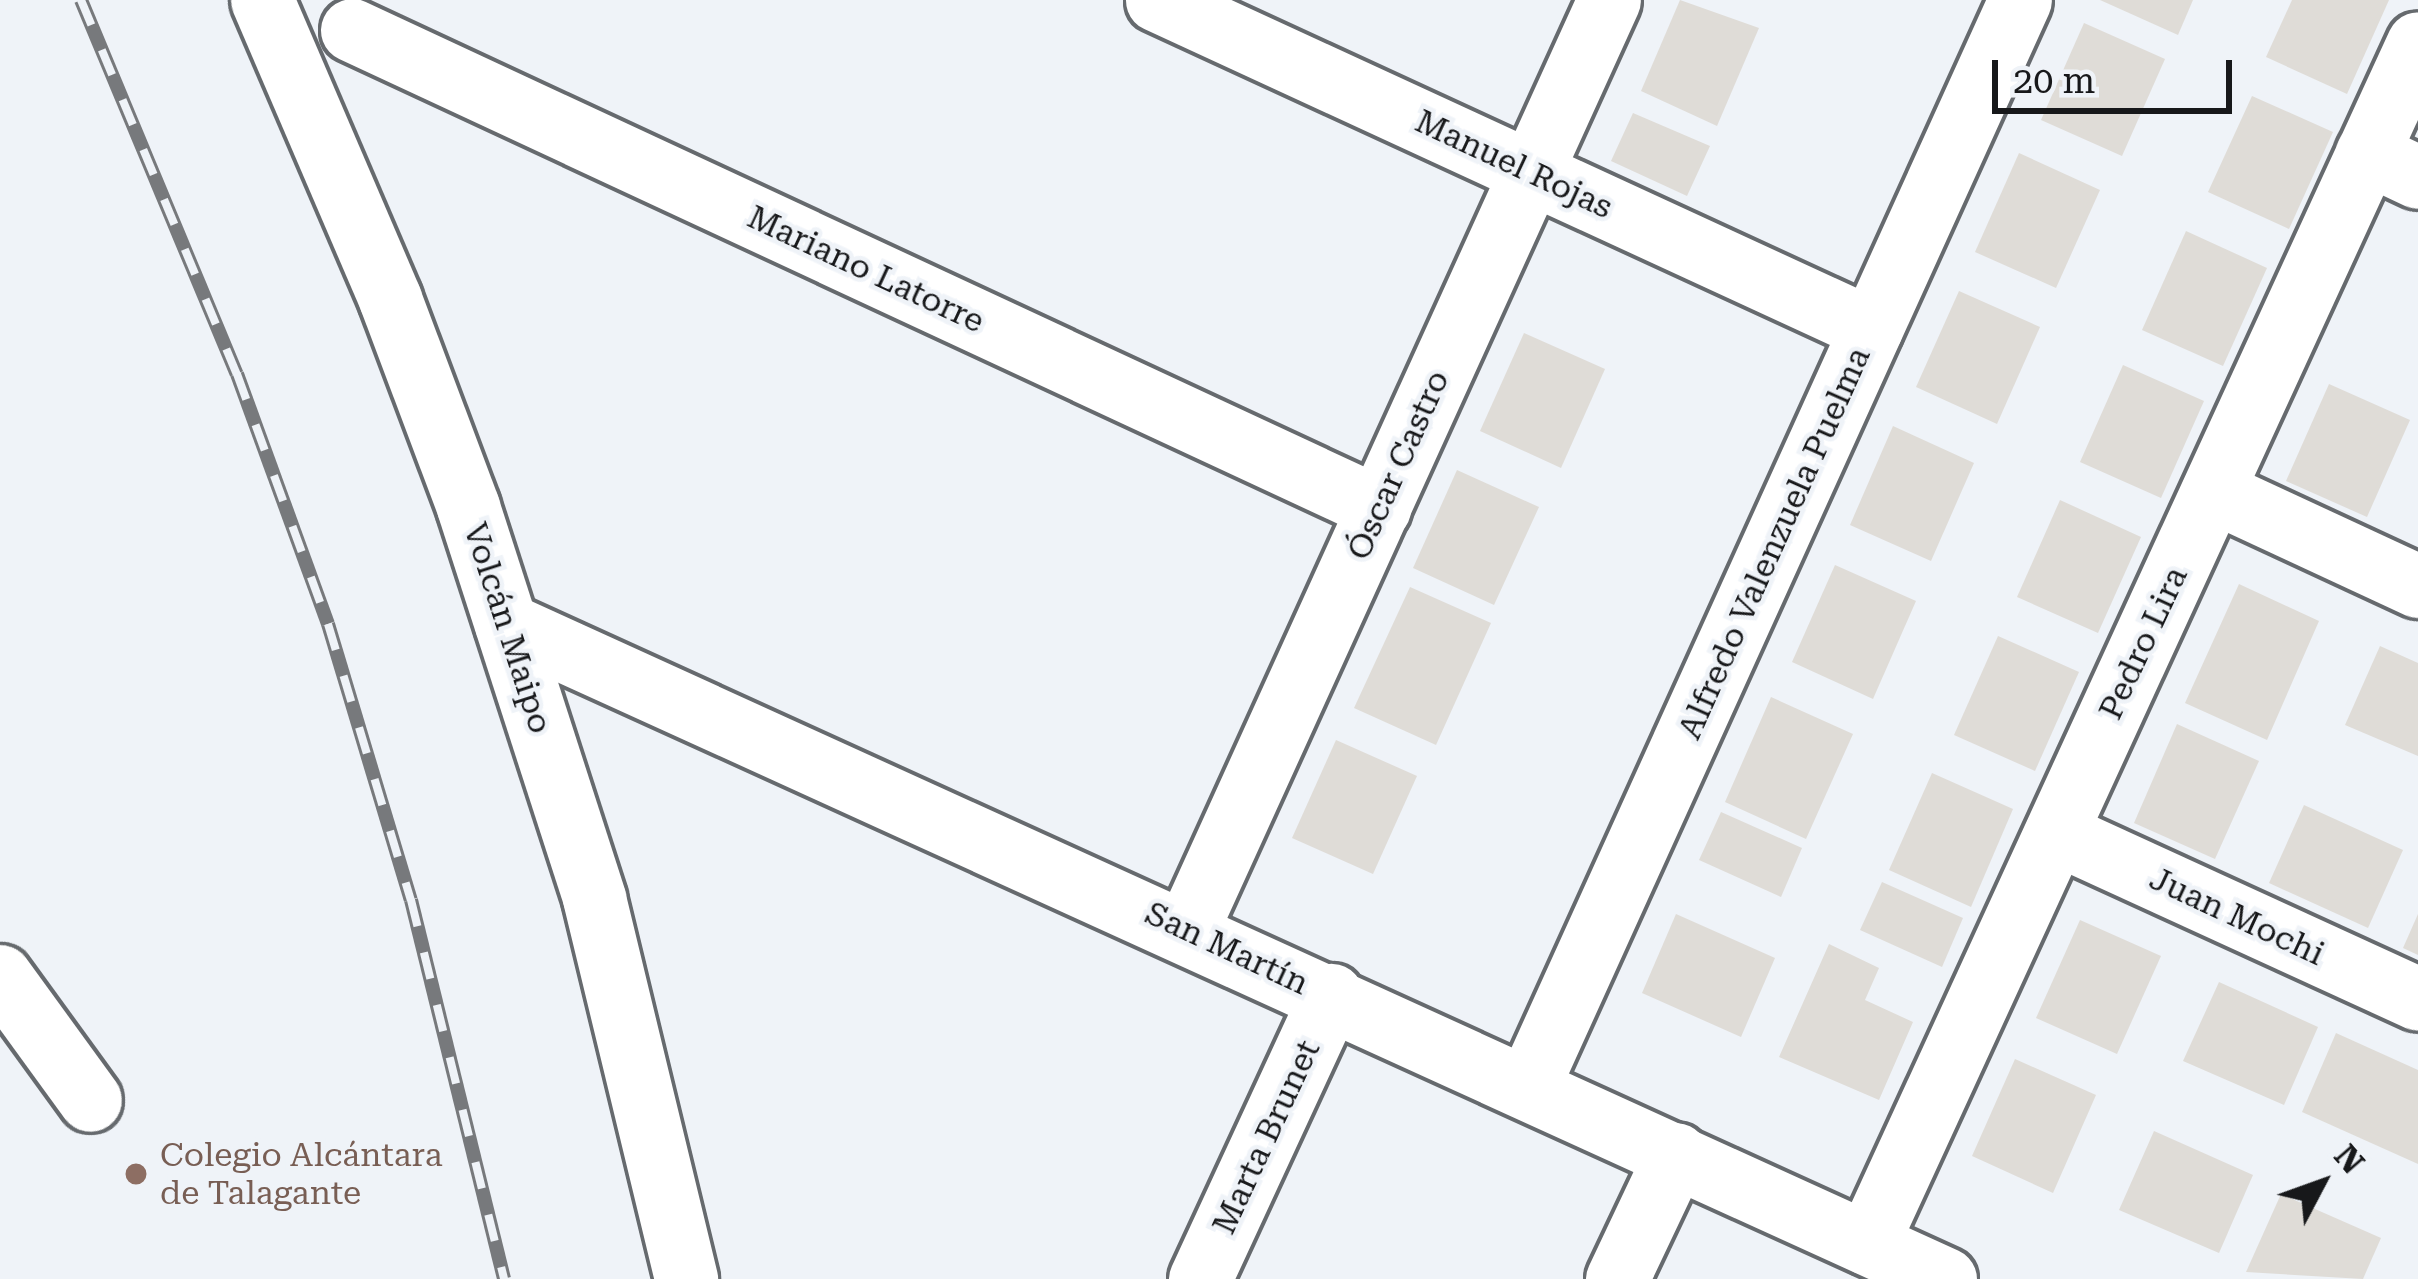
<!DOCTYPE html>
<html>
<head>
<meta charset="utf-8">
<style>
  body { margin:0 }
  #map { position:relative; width:2418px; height:1279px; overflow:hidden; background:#eff3f8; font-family:"Roboto Serif",serif }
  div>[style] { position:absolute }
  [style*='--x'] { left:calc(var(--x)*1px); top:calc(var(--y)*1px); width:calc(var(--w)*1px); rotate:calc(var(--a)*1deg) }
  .building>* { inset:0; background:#dfdcd7 }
  .roads { filter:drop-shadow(3px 0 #666a6e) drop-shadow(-3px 0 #666a6e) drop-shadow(0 3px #666a6e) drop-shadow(0 -3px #666a6e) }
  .minor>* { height:63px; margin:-31.5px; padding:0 31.5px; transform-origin:31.5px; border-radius:31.5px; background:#fff }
  .rail>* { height:14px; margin-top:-7px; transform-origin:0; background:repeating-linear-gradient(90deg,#eff3f8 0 27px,#77797c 0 54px); box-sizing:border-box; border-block:3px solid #77797c }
  .dots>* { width:33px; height:33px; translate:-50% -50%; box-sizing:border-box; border:6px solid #eff3f8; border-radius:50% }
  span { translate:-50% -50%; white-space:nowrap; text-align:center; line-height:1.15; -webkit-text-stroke:9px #eff3f8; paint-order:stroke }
  .street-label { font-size:33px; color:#17181a }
  .education-label { font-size:33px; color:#785e54 }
  .left { translate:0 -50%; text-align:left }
  .north { position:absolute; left:2262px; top:1123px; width:120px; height:120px; -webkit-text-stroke:9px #eff3f8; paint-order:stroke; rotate:49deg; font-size:33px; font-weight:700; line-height:48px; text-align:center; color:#17181a }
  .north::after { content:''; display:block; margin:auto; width:42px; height:54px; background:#17181a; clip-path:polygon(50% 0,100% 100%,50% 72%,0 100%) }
  .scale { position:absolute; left:1992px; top:60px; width:240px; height:54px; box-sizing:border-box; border:6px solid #17181a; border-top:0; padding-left:15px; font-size:36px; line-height:42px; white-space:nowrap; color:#17181a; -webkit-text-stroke:9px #eff3f8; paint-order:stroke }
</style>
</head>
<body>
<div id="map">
  <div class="building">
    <div style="clip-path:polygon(1680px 0,1759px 28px,1717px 126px,1641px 91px)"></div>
    <div style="clip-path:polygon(2100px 0,2193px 0,2178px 35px)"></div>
    <div style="clip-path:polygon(2292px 0,2389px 0,2347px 94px,2266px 57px)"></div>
    <div style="clip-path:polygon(2084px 23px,2165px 59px,2122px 156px,2041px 120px)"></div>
    <div style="clip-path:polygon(2252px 96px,2333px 132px,2289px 229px,2208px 192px)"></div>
    <div style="clip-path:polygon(1633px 113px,1710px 146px,1687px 196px,1611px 161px)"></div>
    <div style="clip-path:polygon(2019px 153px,2100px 190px,2056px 288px,1975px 252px)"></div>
    <div style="clip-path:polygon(2186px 231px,2267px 268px,2223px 366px,2142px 330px)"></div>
    <div style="clip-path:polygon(1959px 291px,2040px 327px,1997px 424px,1916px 387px)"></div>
    <div style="clip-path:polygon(1524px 333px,1605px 369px,1561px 468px,1480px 431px)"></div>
    <div style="clip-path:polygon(2123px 365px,2204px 401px,2161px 498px,2080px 462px)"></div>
    <div style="clip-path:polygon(2329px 384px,2410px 420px,2367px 517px,2286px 481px)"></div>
    <div style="clip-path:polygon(1893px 426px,1974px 463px,1931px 561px,1850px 525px)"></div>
    <div style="clip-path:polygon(1457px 470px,1539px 507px,1494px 605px,1413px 568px)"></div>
    <div style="clip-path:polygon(2060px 500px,2141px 537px,2098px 633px,2017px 597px)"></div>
    <div style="clip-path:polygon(1835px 565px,1916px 601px,1873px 699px,1792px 662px)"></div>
    <div style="clip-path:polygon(2239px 584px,2319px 621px,2267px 740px,2185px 703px)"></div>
    <div style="clip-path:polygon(1410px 587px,1491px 623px,1436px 745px,1354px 708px)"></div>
    <div style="clip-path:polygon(1998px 636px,2079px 672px,2035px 771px,1954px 735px)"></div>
    <div style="clip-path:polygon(2380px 646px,2418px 663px,2418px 756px,2345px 725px)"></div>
    <div style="clip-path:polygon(1771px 697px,1853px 734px,1806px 839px,1725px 802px)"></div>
    <div style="clip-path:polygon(2177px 724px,2259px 761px,2215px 859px,2134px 823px)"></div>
    <div style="clip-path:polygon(1336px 740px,1417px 776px,1373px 874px,1292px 838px)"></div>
    <div style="clip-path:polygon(1932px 773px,2013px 809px,1971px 907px,1889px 870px)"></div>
    <div style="clip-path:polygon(2304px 805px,2403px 850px,2368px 928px,2269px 883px)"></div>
    <div style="clip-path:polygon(1721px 812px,1802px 848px,1781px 897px,1699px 860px)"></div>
    <div style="clip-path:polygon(1882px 882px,1963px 918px,1942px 967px,1860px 930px)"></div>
    <div style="clip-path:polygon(1676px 914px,1775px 958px,1741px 1037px,1642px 993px)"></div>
    <div style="clip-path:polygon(2418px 914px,2418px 955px,2403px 948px)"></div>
    <div style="clip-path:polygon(2080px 920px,2161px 956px,2117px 1054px,2036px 1018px)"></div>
    <div style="clip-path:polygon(1829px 944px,1879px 968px,1865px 1000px,1913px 1022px,1879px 1100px,1779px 1057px)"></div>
    <div style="clip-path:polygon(2219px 982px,2318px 1027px,2284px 1105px,2183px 1061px)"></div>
    <div style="clip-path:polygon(2336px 1033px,2418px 1070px,2418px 1164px,2302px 1112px)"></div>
    <div style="clip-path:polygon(2015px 1059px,2096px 1095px,2053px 1193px,1972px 1156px)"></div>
    <div style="clip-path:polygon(2154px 1131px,2253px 1175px,2219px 1253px,2119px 1210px)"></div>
    <div style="clip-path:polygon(2281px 1194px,2381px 1238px,2363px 1279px,2246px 1272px)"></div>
  </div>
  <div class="roads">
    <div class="minor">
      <div style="--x:262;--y:0;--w:325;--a:66.8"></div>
      <div style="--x:390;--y:299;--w:222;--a:69.4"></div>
      <div style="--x:468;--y:507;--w:411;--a:72.1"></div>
      <div style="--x:594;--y:898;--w:392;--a:76.4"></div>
      <div style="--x:1157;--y:0;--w:786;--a:24.74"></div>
      <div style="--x:352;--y:30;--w:1133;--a:24.96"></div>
      <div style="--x:2367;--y:153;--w:56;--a:25.2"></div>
      <div style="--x:2213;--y:491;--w:226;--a:24.9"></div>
      <div style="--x:506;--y:624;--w:1581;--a:24.47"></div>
      <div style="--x:2056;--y:833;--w:398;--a:24.6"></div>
      <div style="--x:1187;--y:929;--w:1020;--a:-65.57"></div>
      <div style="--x:0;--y:976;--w:153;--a:54"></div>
      <div style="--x:1528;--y:1086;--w:1192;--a:-65.63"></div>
      <div style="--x:1867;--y:1243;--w:1320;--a:-65.34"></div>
      <div style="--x:1200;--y:1279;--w:313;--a:-65.2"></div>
      <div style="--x:1617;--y:1279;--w:138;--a:-64.7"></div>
    </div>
  </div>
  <div class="rail">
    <div style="--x:81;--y:0;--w:405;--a:67.4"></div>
    <div style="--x:237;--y:374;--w:266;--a:70"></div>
    <div style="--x:328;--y:624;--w:288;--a:73.3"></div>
    <div style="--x:411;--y:900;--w:390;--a:76.2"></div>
  </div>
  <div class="dots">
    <div style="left:136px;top:1174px;background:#8d6e63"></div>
  </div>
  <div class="street-label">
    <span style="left:1514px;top:164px;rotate:25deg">Manuel Rojas</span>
    <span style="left:866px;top:269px;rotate:25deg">Mariano Latorre</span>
    <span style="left:1398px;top:465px;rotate:-66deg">Óscar Castro</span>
    <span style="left:1774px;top:543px;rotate:-66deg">Alfredo Valenzuela Puelma</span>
    <span style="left:508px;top:628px;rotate:72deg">Volcán Maipo</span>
    <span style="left:2143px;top:643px;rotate:-65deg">Pedro Lira</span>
    <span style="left:2237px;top:916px;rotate:25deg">Juan Mochi</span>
    <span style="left:1227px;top:948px;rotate:25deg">San Martín</span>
    <span style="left:1266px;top:1137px;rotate:-65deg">Marta Brunet</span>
  </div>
  <div class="education-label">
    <span class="left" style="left:160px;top:1174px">Colegio Alcántara<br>de Talagante</span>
  </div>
  <div class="north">N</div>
  <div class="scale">20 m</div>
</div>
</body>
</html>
